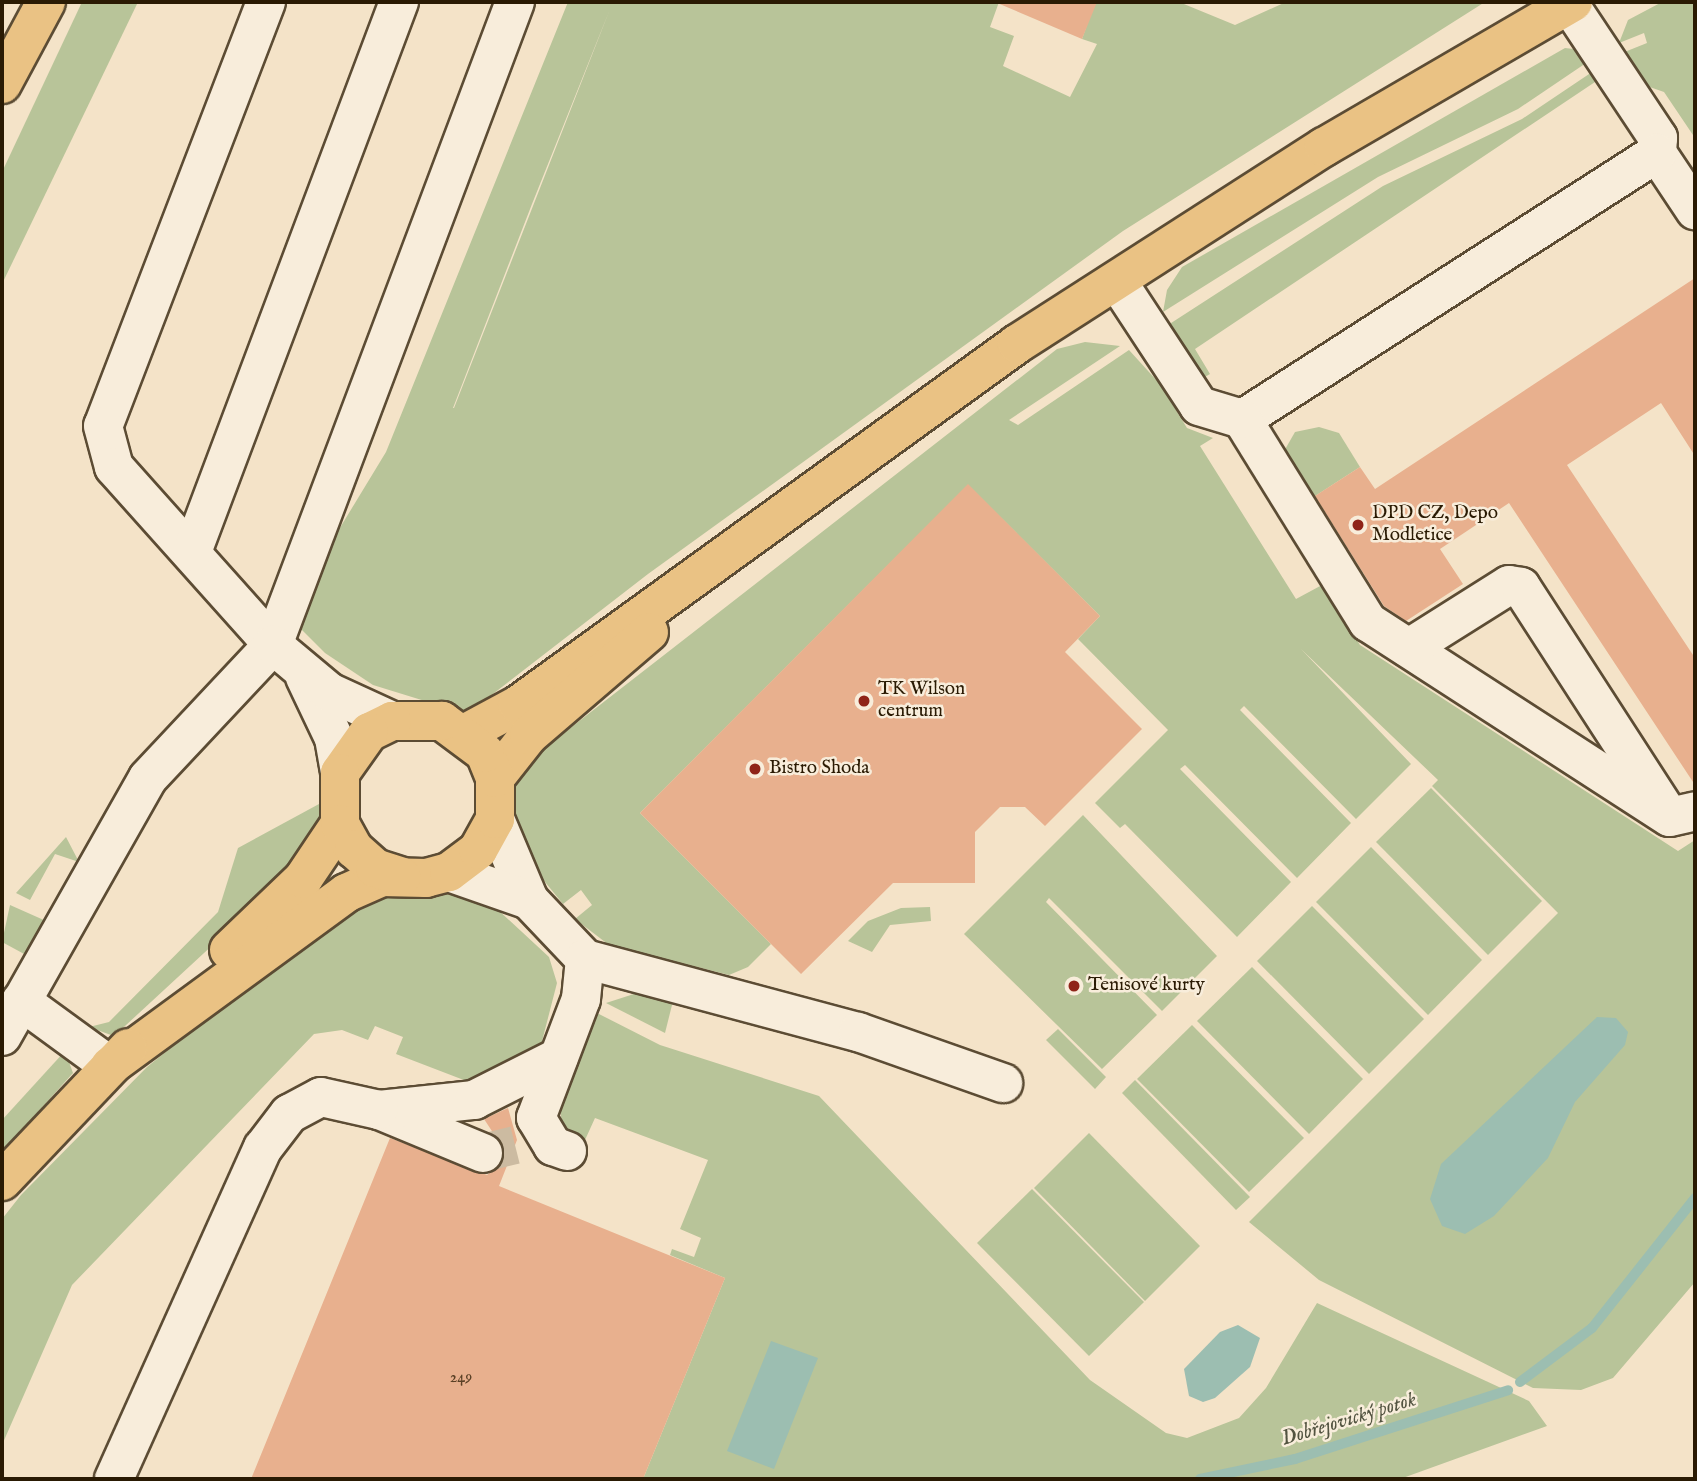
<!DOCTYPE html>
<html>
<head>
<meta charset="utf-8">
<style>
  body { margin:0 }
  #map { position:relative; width:1697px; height:1481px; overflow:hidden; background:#f4e3c8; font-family:"IM FELL English",serif }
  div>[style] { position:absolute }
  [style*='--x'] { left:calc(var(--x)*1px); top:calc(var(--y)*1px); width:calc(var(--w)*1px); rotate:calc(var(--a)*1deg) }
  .green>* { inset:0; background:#b8c499 }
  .water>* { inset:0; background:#9cbeb1 }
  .stream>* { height:10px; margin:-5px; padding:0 5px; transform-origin:5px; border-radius:5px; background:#9cbeb1 }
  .building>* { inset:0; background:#e8b08e }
  .minor-tunnel>* { height:38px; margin-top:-19px; transform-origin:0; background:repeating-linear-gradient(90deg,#ccbba1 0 38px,transparent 0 57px) }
  .roads { filter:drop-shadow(2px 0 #5c4c34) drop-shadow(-2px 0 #5c4c34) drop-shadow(0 2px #5c4c34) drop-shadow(0 -2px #5c4c34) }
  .minor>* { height:38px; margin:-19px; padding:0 19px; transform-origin:19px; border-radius:19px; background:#f8eddb }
  .major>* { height:38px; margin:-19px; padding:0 19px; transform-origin:19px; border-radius:19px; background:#eac284 }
  .highway>* { height:38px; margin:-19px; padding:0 19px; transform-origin:19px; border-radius:19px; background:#eac284 }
  .dots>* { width:19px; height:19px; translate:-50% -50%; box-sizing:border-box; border:4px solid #f8eddb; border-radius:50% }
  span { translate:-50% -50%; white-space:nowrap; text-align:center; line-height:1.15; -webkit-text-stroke:5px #f8eddb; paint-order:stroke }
  .number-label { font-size:16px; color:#5a4026 }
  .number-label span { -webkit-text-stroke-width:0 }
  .poi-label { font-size:19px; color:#2a1a03 }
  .left { translate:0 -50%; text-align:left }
  .water-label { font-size:21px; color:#525340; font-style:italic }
  .frame { position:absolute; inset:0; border:4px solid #2a1a03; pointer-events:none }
</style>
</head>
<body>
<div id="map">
  <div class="green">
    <div style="clip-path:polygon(82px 2px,138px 2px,2px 284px,2px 172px)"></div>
    <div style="clip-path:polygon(evenodd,568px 2px,999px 2px,990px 27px,1014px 36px,1003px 66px,1070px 97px,1097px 44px,1082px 39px,1095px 2px,1179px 2px,1235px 25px,1286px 2px,1485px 2px,1123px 231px,648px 574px,467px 714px,373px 685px,325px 653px,287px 615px,386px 452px,568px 2px,610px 9px,454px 408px,453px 408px,532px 204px,610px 9px)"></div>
    <div style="clip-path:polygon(1662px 2px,1695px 2px,1695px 138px,1664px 92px,1641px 84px,1622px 53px,1647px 43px,1644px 33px,1619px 43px,1628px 20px)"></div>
    <div style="clip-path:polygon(1565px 48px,1582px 50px,1592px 59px,1518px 109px,1378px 177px,1163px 312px,1167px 290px,1182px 267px)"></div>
    <div style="clip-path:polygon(1598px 68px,1598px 80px,1195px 349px,1210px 374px,1203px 378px,1168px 325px,1383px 186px,1522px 119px)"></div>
    <div style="clip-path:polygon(1085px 342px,1120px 346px,1009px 420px,1018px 425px,1129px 350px,1159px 383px,1187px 428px,1213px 438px,1200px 446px,1296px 599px,1322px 585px,1360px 645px,1678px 851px,1695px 840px,1695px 1282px,1613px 1378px,1581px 1390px,1533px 1388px,1319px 1280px,1249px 1222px,1558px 913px,1432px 786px,1438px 780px,1301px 649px,1411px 764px,1356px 819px,1244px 706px,1240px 710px,1351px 823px,1297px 878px,1185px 765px,1180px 769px,1291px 882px,1237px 937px,1125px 824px,1120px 828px,1095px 803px,1168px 730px,1078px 639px,1100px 616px,968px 485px,640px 813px,771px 944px,748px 967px,729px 975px,609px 945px,575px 919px,592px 905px,581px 890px,563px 904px,523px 855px,508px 803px,524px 764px,1057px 349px)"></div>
    <div style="clip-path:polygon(1319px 427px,1339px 433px,1360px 467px,1309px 500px,1283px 453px,1295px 432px)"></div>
    <div style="clip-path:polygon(1431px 788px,1542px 901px,1488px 955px,1376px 842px)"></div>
    <div style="clip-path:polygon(319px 804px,321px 822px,295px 869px,125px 1026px,111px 1035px,89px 1027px,109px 1022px,218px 912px,238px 848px)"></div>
    <div style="clip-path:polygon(1083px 815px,1217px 956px,1162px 1011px,1049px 898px,1046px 902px,1157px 1015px,1102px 1069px,964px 934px)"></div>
    <div style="clip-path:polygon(66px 837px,79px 862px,55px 854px,30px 900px,16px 893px)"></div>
    <div style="clip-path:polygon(1371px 847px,1482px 960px,1428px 1015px,1316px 902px)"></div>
    <div style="clip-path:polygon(458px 892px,483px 896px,549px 957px,557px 983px,540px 1049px,469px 1082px,396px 1054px,403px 1037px,375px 1026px,368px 1040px,342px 1030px,314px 1034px,72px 1285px,2px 1445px,2px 1219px,21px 1195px,147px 1067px,358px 897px)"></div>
    <div style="clip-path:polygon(10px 905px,46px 921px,26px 955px,2px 942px)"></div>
    <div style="clip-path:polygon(1312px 906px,1424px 1019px,1369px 1074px,1257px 961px)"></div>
    <div style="clip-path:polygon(930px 907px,931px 921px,890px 925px,872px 952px,848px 941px,868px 921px,901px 908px)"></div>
    <div style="clip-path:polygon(1252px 967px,1363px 1079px,1309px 1134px,1197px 1021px)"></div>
    <div style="clip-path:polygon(637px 993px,673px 1001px,665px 1033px,606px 1003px)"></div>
    <div style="clip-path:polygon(597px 1013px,660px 1045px,819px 1096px,1090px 1380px,1166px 1433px,1187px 1438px,1239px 1418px,1266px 1388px,1317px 1303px,1529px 1401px,1547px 1426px,1400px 1479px,643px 1479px,725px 1278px,670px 1255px,672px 1249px,694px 1257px,701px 1238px,680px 1229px,708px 1160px,595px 1118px,585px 1140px,562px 1125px,560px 1107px)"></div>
    <div style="clip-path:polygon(1192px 1025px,1304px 1138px,1249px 1192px,1137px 1079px)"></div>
    <div style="clip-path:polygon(1058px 1029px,1106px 1077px,1095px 1089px,1046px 1040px)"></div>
    <div style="clip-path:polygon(65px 1051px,73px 1073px,2px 1152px,2px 1120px)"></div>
    <div style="clip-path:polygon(1135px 1080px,1250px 1197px,1236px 1210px,1122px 1093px)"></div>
    <div style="clip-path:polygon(1089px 1133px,1200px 1246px,1145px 1301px,1034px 1188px)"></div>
    <div style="clip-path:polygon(1032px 1189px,1144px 1302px,1089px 1356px,977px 1243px)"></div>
  </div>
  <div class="water">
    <div style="clip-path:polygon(1597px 1017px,1616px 1018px,1628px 1032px,1625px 1045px,1575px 1102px,1548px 1158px,1494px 1216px,1465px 1234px,1442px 1226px,1430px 1199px,1441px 1164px)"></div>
    <div style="clip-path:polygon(1238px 1325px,1260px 1338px,1250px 1367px,1215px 1398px,1203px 1402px,1189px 1396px,1184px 1369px,1220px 1332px)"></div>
    <div style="clip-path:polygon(771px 1341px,818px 1358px,774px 1469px,727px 1451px)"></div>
  </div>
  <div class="stream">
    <div style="--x:1520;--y:1382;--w:90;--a:-36.9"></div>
    <div style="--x:1592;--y:1328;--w:166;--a:-51.6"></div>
    <div style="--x:1200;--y:1479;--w:97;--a:-11.9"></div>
    <div style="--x:1295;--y:1459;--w:224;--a:-17.9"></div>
  </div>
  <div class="building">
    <div style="clip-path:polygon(995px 2px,1097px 2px,1082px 39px)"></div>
    <div style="clip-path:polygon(1695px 278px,1695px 456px,1661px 403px,1567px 465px,1695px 658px,1695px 785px,1509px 503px,1440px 549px,1463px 584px,1406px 621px,1384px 606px,1315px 496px,1360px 467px,1375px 489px)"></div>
    <div style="clip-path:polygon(968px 484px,1100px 616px,1065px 652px,1142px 729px,1045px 826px,1025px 807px,1000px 807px,975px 832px,975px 883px,893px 883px,801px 974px,640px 813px)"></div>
    <div style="clip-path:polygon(508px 1108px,517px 1140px,499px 1186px,725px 1278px,643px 1479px,251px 1479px,390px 1138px,487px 1175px,503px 1162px,505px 1151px,484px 1119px)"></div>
  </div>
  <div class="minor-tunnel">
    <div style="--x:483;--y:1153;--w:33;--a:-14"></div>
  </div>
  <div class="roads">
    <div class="minor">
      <div style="--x:266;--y:2;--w:454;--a:111"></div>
      <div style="--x:103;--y:426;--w:42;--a:75"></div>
      <div style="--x:114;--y:467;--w:239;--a:48.2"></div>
      <div style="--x:273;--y:645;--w:687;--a:-69.38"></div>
      <div style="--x:1569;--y:4;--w:161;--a:56.4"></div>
      <div style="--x:1658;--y:138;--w:15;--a:94"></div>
      <div style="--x:1657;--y:153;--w:69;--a:56.3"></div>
      <div style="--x:1657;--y:153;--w:493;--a:147.3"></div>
      <div style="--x:1242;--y:419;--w:239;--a:58.2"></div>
      <div style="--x:1368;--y:622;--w:359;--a:32.9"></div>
      <div style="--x:1670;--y:817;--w:26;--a:-13"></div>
      <div style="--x:1117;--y:281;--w:149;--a:56.7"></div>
      <div style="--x:1199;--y:406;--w:45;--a:16.8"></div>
      <div style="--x:192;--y:552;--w:588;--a:-69.38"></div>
      <div style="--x:1409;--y:648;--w:118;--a:-32.2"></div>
      <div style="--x:1509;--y:585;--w:12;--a:9"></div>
      <div style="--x:1521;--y:587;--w:260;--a:57.1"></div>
      <div style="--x:305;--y:677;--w:68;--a:64.6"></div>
      <div style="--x:334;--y:738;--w:36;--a:80"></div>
      <div style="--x:495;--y:819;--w:88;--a:67.2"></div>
      <div style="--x:529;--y:900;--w:81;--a:46.5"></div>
      <div style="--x:585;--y:959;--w:283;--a:15"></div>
      <div style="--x:858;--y:1032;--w:154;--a:19.4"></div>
      <div style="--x:449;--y:872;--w:85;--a:19.3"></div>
      <div style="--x:21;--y:1001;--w:110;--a:36.1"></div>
      <div style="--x:2;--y:1036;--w:296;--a:-60.5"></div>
      <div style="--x:148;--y:778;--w:183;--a:-46.8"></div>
      <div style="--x:273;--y:645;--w:73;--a:40"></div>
      <div style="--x:329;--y:692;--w:69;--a:24.7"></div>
      <div style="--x:567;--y:1151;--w:15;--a:-160"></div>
      <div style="--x:553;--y:1146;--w:33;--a:-121"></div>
      <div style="--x:536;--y:1118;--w:127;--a:-69.3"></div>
      <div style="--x:581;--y:999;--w:40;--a:-84.3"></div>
      <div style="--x:483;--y:1153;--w:113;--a:-157.5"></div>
      <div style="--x:379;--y:1110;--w:96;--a:-6"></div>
      <div style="--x:474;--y:1100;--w:95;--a:-26.8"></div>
      <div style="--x:114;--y:1479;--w:363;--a:-65.8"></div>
      <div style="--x:263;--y:1148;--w:43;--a:-52.6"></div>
      <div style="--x:289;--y:1114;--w:36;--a:-28"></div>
      <div style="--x:321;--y:1097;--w:59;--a:12.6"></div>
    </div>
    <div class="major">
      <div style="--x:466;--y:733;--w:59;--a:-28.3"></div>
      <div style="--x:518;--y:705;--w:616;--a:-35.88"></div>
      <div style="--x:1017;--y:344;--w:365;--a:-32.7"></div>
      <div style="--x:1324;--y:147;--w:288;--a:-30.2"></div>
      <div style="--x:495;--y:778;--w:55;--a:-51.7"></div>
      <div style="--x:529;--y:735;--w:158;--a:-40.6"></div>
      <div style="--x:229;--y:950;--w:103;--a:-43.8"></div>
      <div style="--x:303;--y:879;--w:66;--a:-56.1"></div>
      <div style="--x:110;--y:1066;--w:293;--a:-36.2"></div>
      <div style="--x:346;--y:893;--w:39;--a:-24"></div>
      <div style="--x:382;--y:877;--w:44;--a:1.3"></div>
      <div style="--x:426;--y:878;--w:24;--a:-15"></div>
      <div style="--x:449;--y:872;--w:36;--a:-37"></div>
      <div style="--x:478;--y:850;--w:35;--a:-61"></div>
      <div style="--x:495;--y:819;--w:41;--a:-90"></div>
      <div style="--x:495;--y:778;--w:27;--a:-112"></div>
      <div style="--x:485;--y:753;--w:54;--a:-143.3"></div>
      <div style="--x:442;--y:721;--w:50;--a:180"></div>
      <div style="--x:392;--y:721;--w:25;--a:154"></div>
      <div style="--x:369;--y:732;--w:50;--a:125.3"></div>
      <div style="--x:340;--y:773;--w:51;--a:90"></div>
      <div style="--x:340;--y:824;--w:29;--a:61"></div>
      <div style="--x:354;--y:849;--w:28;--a:42"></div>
      <div style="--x:375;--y:868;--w:28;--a:18"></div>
      <div style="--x:2;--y:1181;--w:183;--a:-46.5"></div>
    </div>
    <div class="highway">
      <div style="--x:2;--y:84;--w:93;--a:-61.8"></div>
    </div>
  </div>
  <div class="dots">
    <div style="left:1358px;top:525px;background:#8f2418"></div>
    <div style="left:864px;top:701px;background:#8f2418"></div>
    <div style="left:755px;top:769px;background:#8f2418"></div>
    <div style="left:1074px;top:986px;background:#8f2418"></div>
  </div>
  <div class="number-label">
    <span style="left:461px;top:1378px">249</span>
  </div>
  <div class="poi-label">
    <span class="left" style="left:1372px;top:525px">DPD CZ, Depo<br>Modletice</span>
    <span class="left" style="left:878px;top:701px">TK Wilson<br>centrum</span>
    <span class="left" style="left:769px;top:769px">Bistro Shoda</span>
    <span class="left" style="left:1088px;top:986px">Tenisové kurty</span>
  </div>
  <div class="water-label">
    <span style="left:1349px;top:1420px;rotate:-17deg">Dobřejovický potok</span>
  </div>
  <div class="frame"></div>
</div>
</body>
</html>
